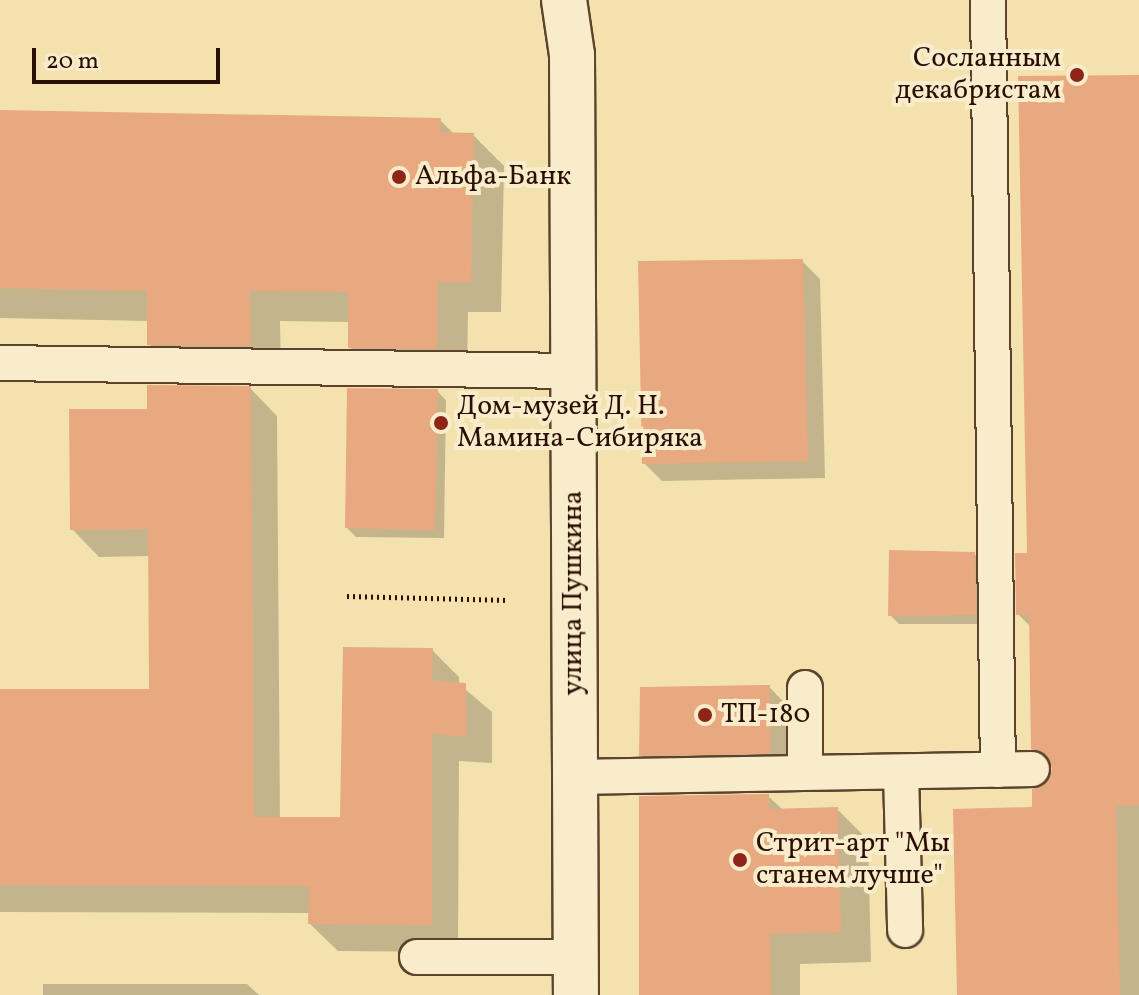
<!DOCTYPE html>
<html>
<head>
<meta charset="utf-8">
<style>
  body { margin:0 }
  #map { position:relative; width:1139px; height:995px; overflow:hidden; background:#f4e2ae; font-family:Vollkorn,serif }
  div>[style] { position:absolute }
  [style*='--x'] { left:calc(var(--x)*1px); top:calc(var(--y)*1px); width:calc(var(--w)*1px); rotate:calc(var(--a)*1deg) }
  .shadow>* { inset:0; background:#0003 }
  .building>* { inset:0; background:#e9a980 }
  .path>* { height:5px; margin-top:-2.5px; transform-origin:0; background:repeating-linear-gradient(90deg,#2b0e04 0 2px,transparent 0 6px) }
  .roads { filter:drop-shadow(2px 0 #5d432e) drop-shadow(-2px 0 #5d432e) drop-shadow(0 2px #5d432e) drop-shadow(0 -2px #5d432e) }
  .service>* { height:34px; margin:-17px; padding:0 17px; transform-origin:17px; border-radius:17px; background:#f8ecca }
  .minor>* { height:44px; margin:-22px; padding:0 22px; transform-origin:22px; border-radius:22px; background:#f8ecca }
  .dots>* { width:22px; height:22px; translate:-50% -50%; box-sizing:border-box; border:4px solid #f8ecca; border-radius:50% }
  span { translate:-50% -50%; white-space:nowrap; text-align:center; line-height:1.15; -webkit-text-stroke:8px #f8ecca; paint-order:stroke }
  .poi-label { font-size:28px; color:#2b0e04 }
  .right { translate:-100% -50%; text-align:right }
  .left { translate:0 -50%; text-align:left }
  .street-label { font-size:28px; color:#2b0e04 }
  .scale { position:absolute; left:32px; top:48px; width:188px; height:36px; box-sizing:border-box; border:4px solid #2b0e04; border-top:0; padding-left:10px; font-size:24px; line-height:28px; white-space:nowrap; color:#2b0e04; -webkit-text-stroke:6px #f8ecca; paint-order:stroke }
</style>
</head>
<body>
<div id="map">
  <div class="shadow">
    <div style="clip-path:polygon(1139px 77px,1139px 995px,959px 995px,1054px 769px,1033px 748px,1031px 627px,1018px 614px)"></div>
    <div style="clip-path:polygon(0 112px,440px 120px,455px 135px,473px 135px,504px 166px,501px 312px,468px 312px,467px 379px,380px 378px,350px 347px,350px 322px,280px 321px,281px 376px,180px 375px,149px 344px,149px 321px,0 318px)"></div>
    <div style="clip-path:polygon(802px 261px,820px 279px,825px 478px,662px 481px,644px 463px)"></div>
    <div style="clip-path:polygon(250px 388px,277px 416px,280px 819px,342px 819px,432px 650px,459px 677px,459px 684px,492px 712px,492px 763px,459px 761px,458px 952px,338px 951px,310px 924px,311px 913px,0 912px,0 691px,151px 691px,150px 556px,99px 557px,72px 529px,149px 411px)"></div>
    <div style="clip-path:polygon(437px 391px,446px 400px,444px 538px,356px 537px,347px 528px)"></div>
    <div style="clip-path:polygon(974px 554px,984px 563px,984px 624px,899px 624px,890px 615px)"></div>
    <div style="clip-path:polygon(769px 687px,787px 705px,787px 771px,659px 773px,641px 755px)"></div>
    <div style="clip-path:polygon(768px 796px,783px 810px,837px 809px,868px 840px,871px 962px,800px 964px,800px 995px,643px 995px)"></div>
    <div style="clip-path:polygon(43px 984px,247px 984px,259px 995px,43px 995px)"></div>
  </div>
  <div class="building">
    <div style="clip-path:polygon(1139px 75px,1139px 805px,1116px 806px,1120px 995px,957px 995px,953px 809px,1032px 807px,1032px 789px,1043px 786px,1052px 769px,1049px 758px,1031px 749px,1029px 615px,1016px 615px,1015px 553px,1027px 553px,1018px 76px)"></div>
    <div style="clip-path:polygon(0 110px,441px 118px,440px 132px,474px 133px,471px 282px,438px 282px,437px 349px,348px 348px,348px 292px,250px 291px,251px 346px,147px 345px,147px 291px,0 288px)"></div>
    <div style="clip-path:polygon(803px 259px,808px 461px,642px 464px,638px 261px)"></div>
    <div style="clip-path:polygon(147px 385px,251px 386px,254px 817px,340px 817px,343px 647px,433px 648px,432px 680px,466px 683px,466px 737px,432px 734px,432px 925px,308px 924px,309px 886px,0 885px,0 689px,149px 689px,148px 529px,70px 530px,69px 409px,147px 409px)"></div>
    <div style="clip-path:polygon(347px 388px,438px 389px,435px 530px,345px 528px)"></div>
    <div style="clip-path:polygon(889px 550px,975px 552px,976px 615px,888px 616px)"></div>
    <div style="clip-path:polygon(770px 685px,770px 754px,639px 756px,640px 687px)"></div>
    <div style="clip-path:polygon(769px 794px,769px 809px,838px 807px,841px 932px,770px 934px,771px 995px,639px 995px,639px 796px)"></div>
  </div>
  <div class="path">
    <div style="--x:347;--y:596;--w:162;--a:1.4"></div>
  </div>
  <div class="roads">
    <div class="service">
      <div style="--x:988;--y:0;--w:770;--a:89.26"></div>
      <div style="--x:0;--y:363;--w:573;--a:0.8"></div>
      <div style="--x:805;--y:688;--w:82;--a:90"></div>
      <div style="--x:901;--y:772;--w:158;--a:88.5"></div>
      <div style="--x:575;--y:777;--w:457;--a:-1"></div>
      <div style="--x:417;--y:957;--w:159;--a:0"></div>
    </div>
    <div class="minor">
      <div style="--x:564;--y:0;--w:56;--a:81.7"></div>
      <div style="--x:572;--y:55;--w:940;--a:89.76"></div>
    </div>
  </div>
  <div class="dots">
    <div style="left:1077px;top:75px;background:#8f2418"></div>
    <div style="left:399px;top:177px;background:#8f2418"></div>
    <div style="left:441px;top:423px;background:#8f2418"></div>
    <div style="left:705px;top:715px;background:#8f2418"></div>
    <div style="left:740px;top:860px;background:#8f2418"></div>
  </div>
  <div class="poi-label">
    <span class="right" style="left:1061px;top:75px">Сосланным<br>декабристам</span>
    <span class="left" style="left:415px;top:177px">Альфа-Банк</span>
    <span class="left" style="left:457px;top:423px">Дом-музей Д. Н.<br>Мамина-Сибиряка</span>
    <span class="left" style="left:721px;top:715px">ТП-180</span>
    <span class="left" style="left:756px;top:860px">Стрит-арт "Мы<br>станем лучше"</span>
  </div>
  <div class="street-label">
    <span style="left:574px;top:593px;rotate:-90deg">улица Пушкина</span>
  </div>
  <div class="scale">20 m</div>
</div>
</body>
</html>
